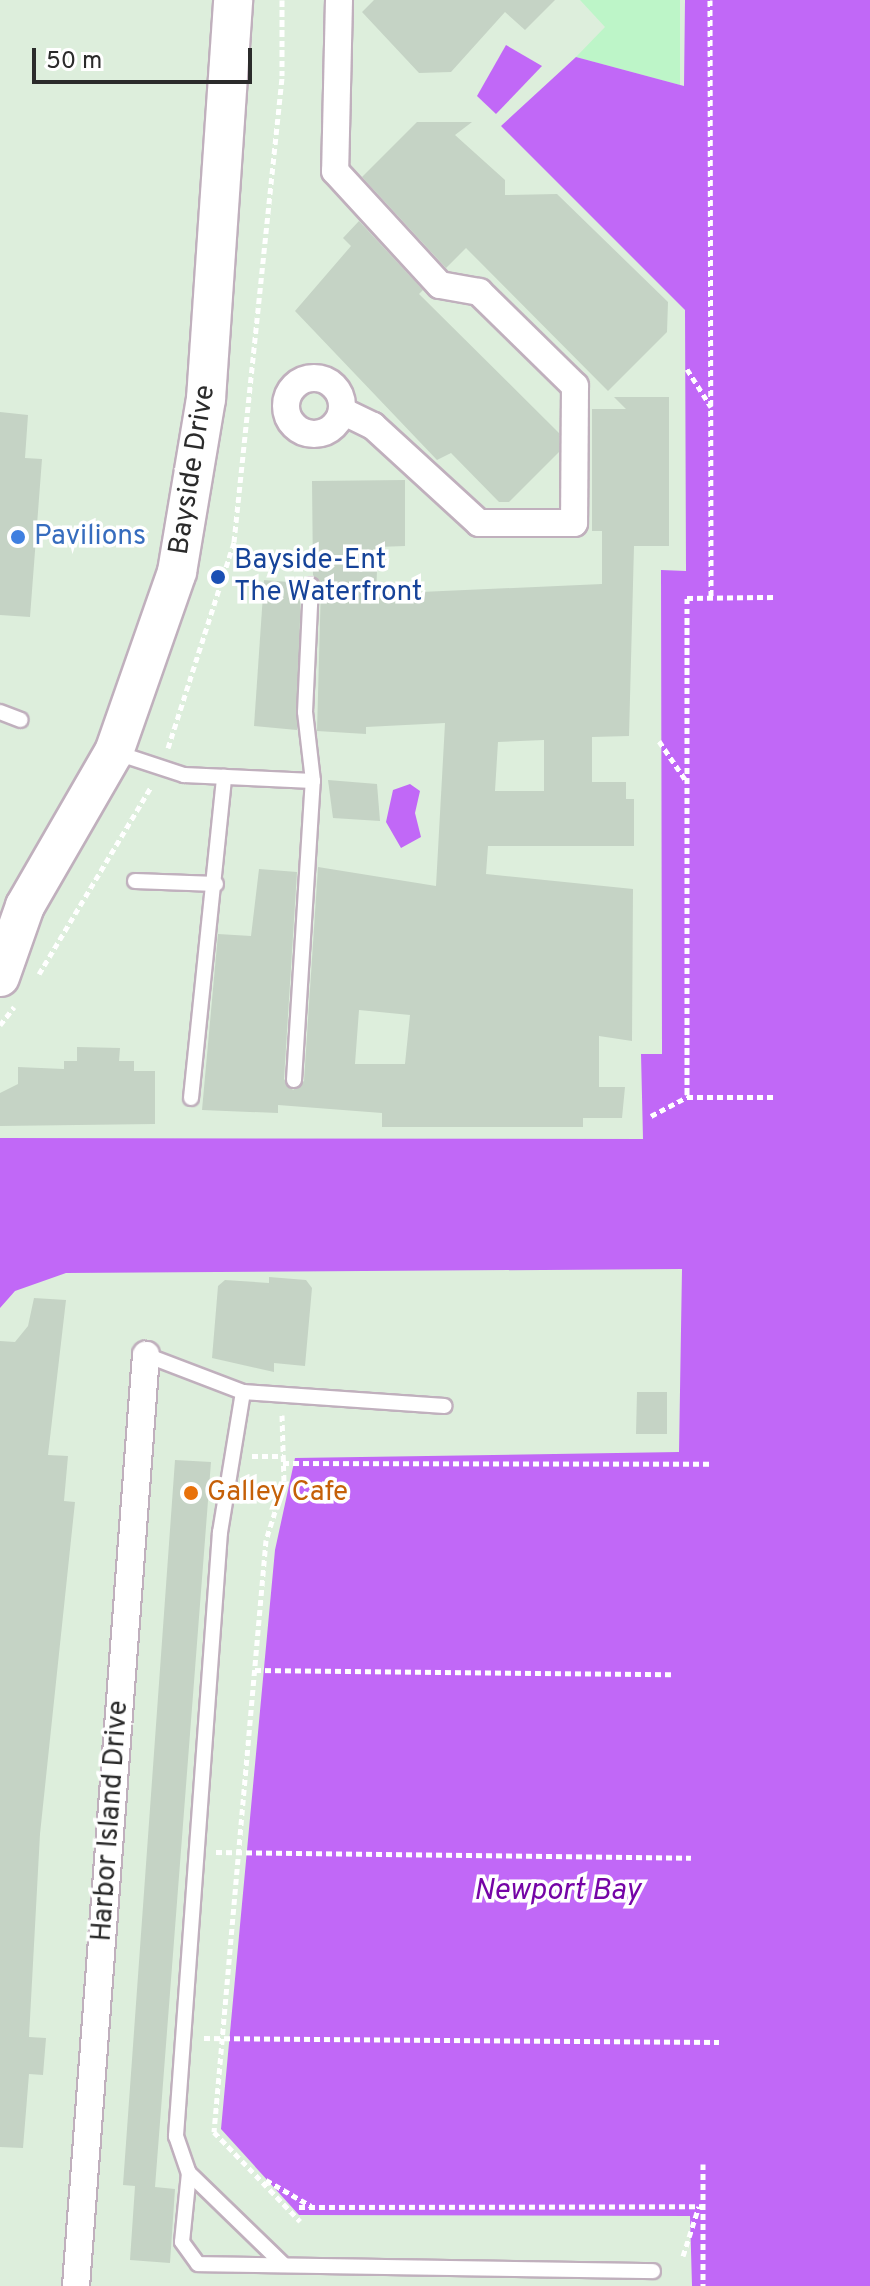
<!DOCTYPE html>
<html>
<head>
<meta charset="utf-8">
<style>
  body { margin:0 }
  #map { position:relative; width:870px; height:2286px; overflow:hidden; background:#ddeedc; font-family:Overpass,sans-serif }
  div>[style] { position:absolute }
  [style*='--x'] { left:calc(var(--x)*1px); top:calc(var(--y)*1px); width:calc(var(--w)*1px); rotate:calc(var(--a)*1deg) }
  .sand>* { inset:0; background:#bdf5c8 }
  .water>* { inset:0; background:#c168f7 }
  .building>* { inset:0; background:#c5d3c5 }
  .path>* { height:5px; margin-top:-2.5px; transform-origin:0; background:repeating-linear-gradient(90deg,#fff 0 6px,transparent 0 10px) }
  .roads { filter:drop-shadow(2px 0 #c0b0bd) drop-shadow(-2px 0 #c0b0bd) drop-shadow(0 2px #c0b0bd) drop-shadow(0 -2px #c0b0bd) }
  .service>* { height:14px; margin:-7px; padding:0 7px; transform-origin:7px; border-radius:7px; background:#fff }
  .minor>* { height:26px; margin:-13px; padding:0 13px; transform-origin:13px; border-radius:13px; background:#fff }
  .minor>.ring { margin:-13px; padding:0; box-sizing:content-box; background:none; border:26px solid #fff; border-radius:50% }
  .secondary>* { height:38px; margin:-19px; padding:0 19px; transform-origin:19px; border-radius:19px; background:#fff }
  .dots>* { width:22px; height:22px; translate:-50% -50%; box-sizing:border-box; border:4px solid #fff; border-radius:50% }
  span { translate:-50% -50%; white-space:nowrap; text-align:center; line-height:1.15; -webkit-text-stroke:7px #fff; paint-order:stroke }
  .street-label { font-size:28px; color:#2b2b2b }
  .shop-label { font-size:28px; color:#366cbe }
  .left { translate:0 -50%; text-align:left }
  .transit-label { font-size:28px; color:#164399 }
  .food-label { font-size:28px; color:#c56008 }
  .water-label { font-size:30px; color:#7504a6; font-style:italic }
  .scale { position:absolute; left:32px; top:48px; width:220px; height:36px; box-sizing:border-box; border:4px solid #2b2b2b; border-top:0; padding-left:10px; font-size:24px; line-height:28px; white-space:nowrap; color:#2b2b2b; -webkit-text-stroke:6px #fff; paint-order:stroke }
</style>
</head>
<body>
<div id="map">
  <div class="sand">
    <div style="clip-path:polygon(580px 0,680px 0,680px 85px,576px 57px,605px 27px)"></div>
  </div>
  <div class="water">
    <div style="clip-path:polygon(685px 0,870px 0,870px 2286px,692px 2286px,690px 2216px,299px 2215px,221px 2129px,275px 1550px,295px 1458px,679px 1452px,682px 1269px,66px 1273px,15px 1291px,0 1308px,0 1138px,643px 1139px,641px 1054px,662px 1054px,661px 570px,686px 571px,685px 310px,501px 126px,576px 57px,684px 86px)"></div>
    <div style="clip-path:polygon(506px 45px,542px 66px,496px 114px,477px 96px)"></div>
    <div style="clip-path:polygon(410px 784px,420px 791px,415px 813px,421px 837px,401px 848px,386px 822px,393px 790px)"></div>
  </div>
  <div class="building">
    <div style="clip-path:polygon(374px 0,555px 0,525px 30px,505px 12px,451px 72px,419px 73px,362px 12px)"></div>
    <div style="clip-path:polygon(417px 122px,472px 122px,455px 135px,505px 180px,505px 195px,557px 194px,668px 302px,667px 332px,608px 391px,466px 248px,446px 268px,362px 177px)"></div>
    <div style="clip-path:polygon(359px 221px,423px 290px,419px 294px,559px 433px,559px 452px,509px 502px,499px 502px,451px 453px,437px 460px,295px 311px,351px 246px,343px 238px)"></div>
    <div style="clip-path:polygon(evenodd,614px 397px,669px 397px,669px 546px,634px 546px,629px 736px,592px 737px,592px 782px,626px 782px,626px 799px,634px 799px,634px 846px,488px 846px,486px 874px,633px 889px,632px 1041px,599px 1036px,599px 1087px,625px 1087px,622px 1118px,583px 1118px,583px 1127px,382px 1127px,382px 1113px,278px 1105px,278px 1113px,202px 1110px,218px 934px,251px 936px,259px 869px,297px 872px,284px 1079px,293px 1090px,304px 1081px,318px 867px,436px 886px,445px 723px,366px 727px,366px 734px,317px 731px,321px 585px,313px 575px,312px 481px,405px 480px,405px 546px,378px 547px,376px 594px,602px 584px,602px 531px,592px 531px,592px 409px,626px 409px,614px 397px,544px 740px,544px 791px,495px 791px,498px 742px,544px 740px,614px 397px,359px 1010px,410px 1015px,405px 1064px,355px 1064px,359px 1010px)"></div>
    <div style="clip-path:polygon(0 412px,28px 415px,25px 458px,42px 459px,30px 617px,0 615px)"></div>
    <div style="clip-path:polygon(264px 580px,301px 583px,297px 730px,254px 726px)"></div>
    <div style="clip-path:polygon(328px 780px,377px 784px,380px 821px,333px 818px)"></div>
    <div style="clip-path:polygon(77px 1047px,120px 1048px,119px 1061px,134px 1061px,134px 1071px,155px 1071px,155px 1124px,0 1126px,0 1093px,18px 1084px,18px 1067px,64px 1069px,64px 1061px,77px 1061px)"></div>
    <div style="clip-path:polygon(269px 1277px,306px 1280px,312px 1288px,305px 1366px,274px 1363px,274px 1372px,212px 1358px,218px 1286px,225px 1280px,269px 1283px)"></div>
    <div style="clip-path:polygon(34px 1298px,66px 1300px,48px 1455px,68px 1456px,64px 1501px,75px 1502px,40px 1834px,29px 2037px,46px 2038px,43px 2075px,29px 2074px,23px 2148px,0 2147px,0 1341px,15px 1342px,28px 1326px)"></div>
    <div style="clip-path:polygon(637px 1392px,667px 1392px,667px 1434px,636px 1434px)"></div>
    <div style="clip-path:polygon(175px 1460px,211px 1462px,155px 2187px,175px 2189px,170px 2263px,130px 2260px,135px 2186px,123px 2185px)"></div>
  </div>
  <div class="path">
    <div style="--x:710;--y:0;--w:598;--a:89.9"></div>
    <div style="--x:687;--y:369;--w:45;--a:57.7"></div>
    <div style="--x:773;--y:597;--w:86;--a:179.3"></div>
    <div style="--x:687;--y:598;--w:499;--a:90"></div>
    <div style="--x:687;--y:1097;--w:87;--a:0"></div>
    <div style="--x:659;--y:741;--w:50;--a:55.7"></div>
    <div style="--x:168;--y:748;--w:216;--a:-72.2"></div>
    <div style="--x:234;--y:542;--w:468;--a:-84.1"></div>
    <div style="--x:282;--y:76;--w:76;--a:-90"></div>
    <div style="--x:39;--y:974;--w:218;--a:-59.1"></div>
    <div style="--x:0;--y:1025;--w:23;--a:-52"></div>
    <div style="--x:651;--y:1116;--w:41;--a:-27.8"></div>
    <div style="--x:282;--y:1415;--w:68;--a:88.3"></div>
    <div style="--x:284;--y:1483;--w:60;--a:107.5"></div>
    <div style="--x:266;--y:1540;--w:594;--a:95.02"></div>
    <div style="--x:214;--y:2132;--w:124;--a:46"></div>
    <div style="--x:252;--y:1456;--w:31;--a:0"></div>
    <div style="--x:283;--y:1463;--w:429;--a:0.1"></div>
    <div style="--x:255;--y:1670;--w:416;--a:0.6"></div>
    <div style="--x:216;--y:1852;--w:475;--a:0.7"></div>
    <div style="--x:204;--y:2038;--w:515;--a:0.45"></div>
    <div style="--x:703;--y:2164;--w:122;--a:90"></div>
    <div style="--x:266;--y:2180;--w:52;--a:30"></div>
    <div style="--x:299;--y:2207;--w:403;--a:-0.1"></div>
    <div style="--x:683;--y:2256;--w:52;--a:-72.3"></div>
  </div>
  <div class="roads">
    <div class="service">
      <div style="--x:0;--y:712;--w:22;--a:21"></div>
      <div style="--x:114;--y:752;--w:74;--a:18.2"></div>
      <div style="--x:184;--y:775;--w:129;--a:2.7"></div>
      <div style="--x:135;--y:881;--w:81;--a:2.1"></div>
      <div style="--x:294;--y:1080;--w:300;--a:-86.4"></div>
      <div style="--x:313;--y:781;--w:69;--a:-96.6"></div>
      <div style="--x:305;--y:712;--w:127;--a:-87.3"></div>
      <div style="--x:191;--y:1098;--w:323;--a:-84.1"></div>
      <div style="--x:146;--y:1355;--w:104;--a:20.9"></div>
      <div style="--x:243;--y:1392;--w:202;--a:4"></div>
      <div style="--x:243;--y:1392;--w:142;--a:99.3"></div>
      <div style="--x:220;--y:1532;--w:606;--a:94.17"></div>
      <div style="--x:176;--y:2136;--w:39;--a:71"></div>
      <div style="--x:189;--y:2173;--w:132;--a:44.1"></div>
      <div style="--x:189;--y:2173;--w:69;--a:95.8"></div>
      <div style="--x:182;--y:2242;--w:27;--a:54"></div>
      <div style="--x:198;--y:2264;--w:455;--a:0.9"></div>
    </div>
    <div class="minor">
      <div style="--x:339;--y:0;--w:171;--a:91.3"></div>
      <div style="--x:335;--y:171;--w:155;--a:47.4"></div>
      <div style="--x:440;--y:285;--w:40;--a:10"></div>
      <div style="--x:479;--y:292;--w:134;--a:44.4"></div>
      <div style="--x:575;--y:386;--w:137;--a:90.4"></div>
      <div style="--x:574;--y:523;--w:95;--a:180"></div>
      <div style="--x:479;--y:523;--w:144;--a:-137.5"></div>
      <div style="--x:373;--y:426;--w:34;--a:-154"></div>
      <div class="ring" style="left:286px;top:378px;width:30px;height:30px"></div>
      <div style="--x:76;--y:2286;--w:934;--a:-85.7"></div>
    </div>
    <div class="secondary">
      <div style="--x:0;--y:977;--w:75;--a:-70.6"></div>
      <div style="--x:25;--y:906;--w:178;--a:-60"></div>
      <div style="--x:114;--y:752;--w:191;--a:-70.7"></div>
      <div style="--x:177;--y:572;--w:175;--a:-80.5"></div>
      <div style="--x:206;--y:399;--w:400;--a:-86.1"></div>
    </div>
  </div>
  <div class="dots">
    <div style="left:18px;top:537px;background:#3f7fe0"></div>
    <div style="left:218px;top:577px;background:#1a4fb4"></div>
    <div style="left:191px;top:1493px;background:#e8710a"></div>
  </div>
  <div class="street-label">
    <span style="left:193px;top:470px;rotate:-81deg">Bayside Drive</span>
    <span style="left:111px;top:1821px;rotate:-86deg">Harbor Island Drive</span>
  </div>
  <div class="shop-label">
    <span class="left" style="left:34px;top:537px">Pavilions</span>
  </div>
  <div class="transit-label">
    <span class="left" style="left:234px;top:577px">Bayside-Ent<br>The Waterfront</span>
  </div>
  <div class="food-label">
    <span class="left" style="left:207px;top:1493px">Galley Cafe</span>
  </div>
  <div class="water-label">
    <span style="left:557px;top:1892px">Newport Bay</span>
  </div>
  <div class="scale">50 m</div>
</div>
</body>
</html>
